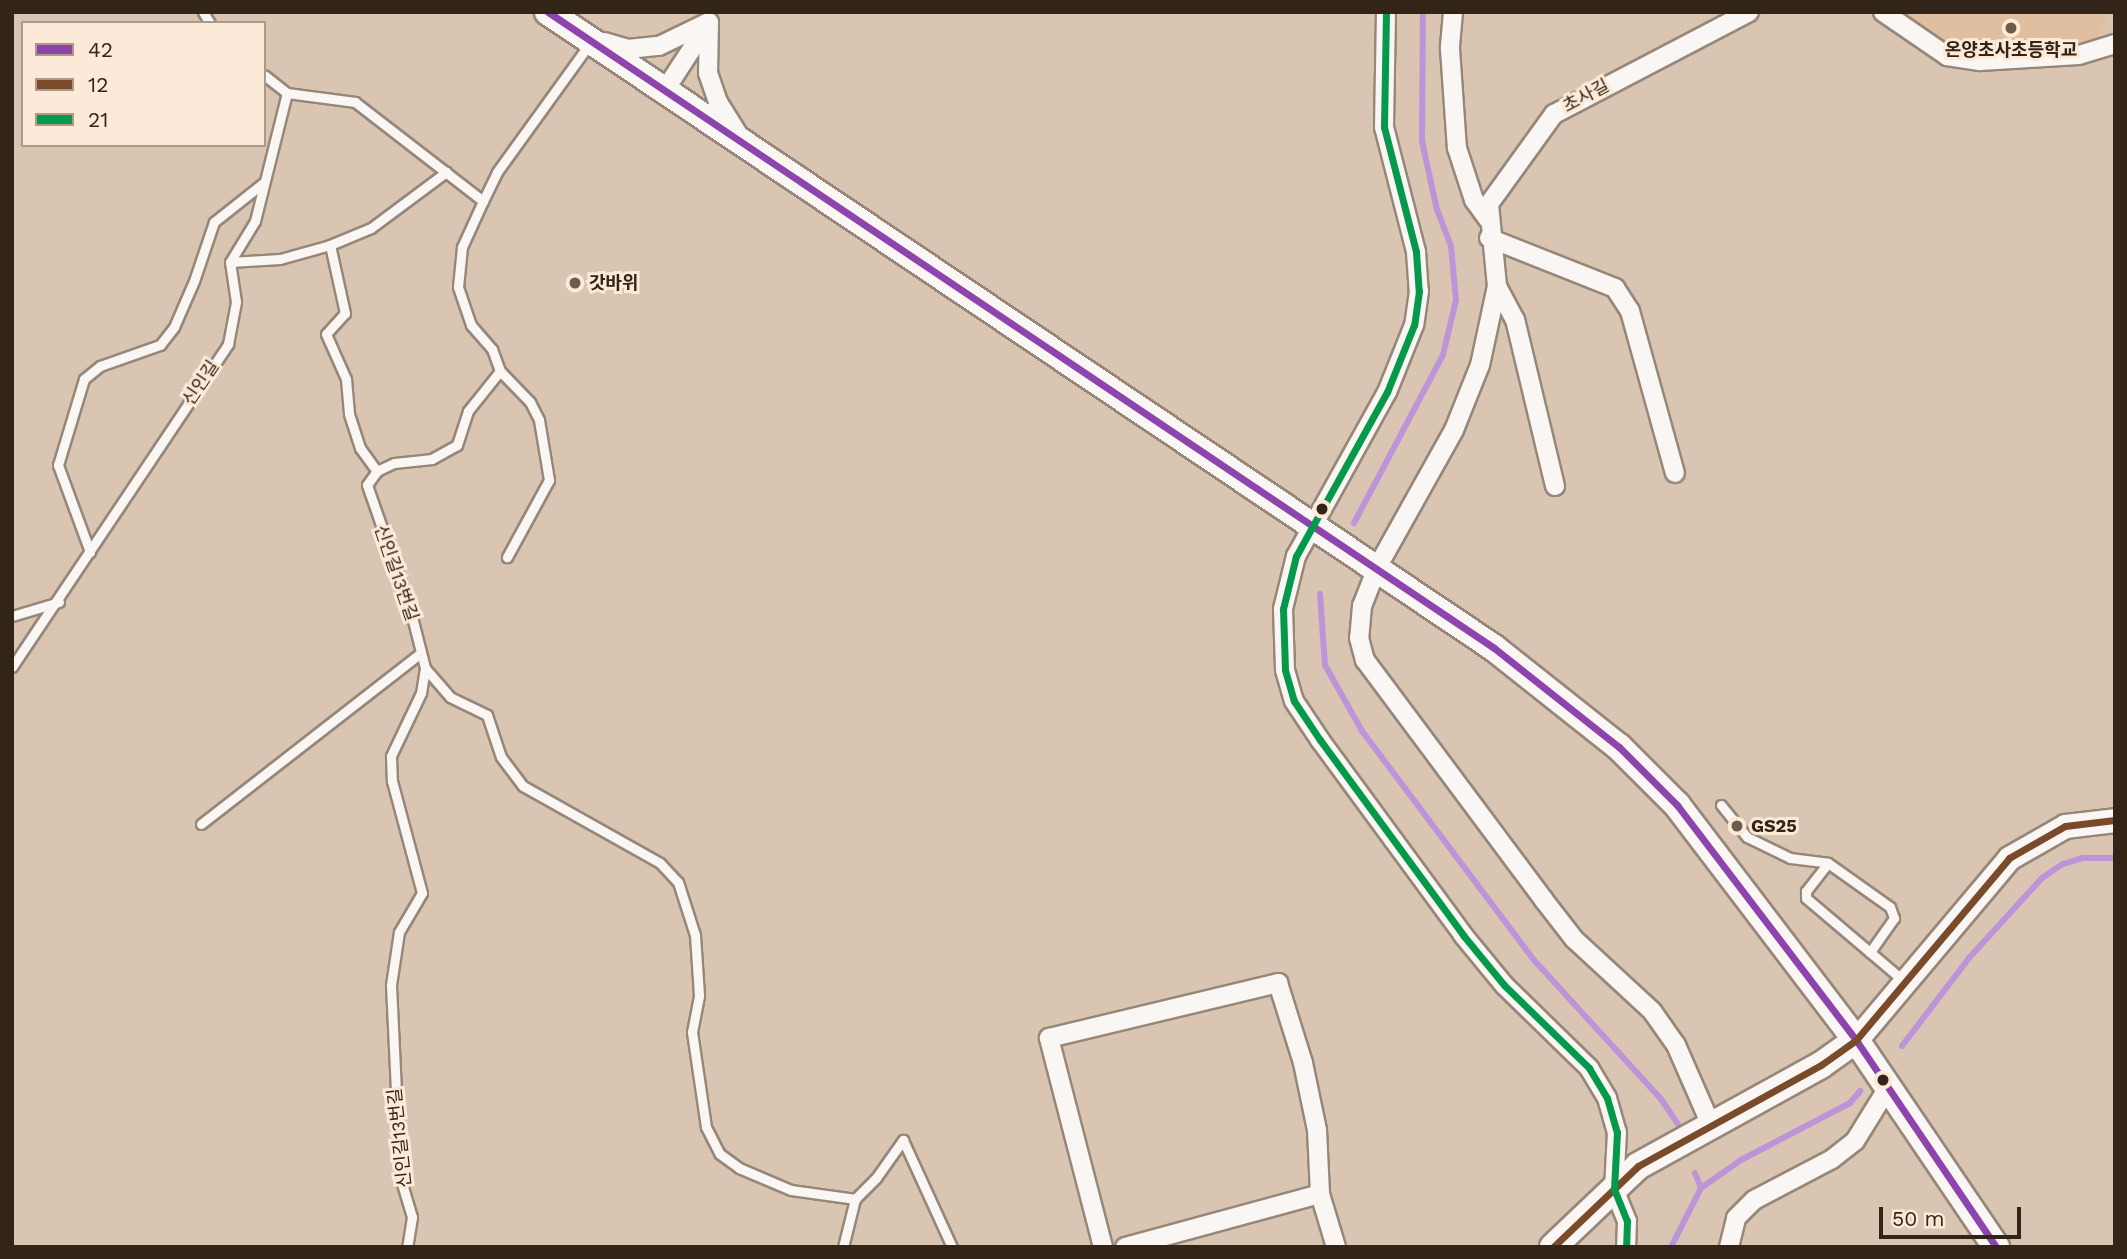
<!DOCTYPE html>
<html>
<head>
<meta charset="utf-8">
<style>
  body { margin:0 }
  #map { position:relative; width:2127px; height:1259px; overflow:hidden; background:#d9c5b2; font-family:"Work Sans","Noto Sans KR",sans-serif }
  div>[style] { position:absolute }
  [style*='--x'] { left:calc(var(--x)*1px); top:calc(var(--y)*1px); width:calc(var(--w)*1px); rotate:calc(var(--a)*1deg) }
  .built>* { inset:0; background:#e0bea0 }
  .stream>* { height:6px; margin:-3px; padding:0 3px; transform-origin:3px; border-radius:3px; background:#bc94d8 }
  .roads { filter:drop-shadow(2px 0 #968779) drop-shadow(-2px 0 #968779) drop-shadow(0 2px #968779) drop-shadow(0 -2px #968779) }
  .service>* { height:9px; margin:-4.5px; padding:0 4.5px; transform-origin:4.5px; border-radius:4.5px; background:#f9f6f3 }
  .minor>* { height:18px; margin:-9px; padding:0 9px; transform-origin:9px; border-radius:9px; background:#f9f6f3 }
  .tertiary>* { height:23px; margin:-11.5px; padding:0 11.5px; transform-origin:11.5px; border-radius:11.5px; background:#f9f6f3 }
  .secondary>* { height:26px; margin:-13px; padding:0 13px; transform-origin:13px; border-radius:13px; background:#f9f6f3 }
  .bus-1>* { height:7px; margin:-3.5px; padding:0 3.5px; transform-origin:3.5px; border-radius:3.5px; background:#8e44ad }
  .bus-2>* { height:7px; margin:-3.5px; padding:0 3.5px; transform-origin:3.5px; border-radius:3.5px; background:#7a4b2a }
  .bus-3>* { height:7px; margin:-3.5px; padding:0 3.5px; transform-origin:3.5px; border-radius:3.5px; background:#05994b }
  .dots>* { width:19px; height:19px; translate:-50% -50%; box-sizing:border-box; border:4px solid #fce9d7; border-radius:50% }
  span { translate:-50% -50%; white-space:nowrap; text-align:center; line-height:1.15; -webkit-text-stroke:6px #fce9d7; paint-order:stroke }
  .poi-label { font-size:18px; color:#322416; font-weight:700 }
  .left { translate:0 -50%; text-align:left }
  .street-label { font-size:18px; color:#322416 }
  .frame { position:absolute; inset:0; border:14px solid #322416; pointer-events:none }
  .legend { position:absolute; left:21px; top:21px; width:245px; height:126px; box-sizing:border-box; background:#fce9d7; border:2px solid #ab9a8a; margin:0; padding:9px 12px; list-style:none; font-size:21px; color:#322416 }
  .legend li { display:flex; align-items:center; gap:14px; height:35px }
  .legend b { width:35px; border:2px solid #ab9a8a }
  .scale { position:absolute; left:1879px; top:1207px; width:142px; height:32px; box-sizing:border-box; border:4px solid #322416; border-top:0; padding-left:9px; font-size:21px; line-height:24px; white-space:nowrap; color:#322416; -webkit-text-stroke:5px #fce9d7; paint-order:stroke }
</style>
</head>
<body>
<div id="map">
  <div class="built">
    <div style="clip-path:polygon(1896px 12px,2109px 12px,2095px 43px,1967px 54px)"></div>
  </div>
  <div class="stream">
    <div style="--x:1354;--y:523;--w:190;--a:-62.1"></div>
    <div style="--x:1443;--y:355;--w:57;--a:-76.7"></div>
    <div style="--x:1456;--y:300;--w:54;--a:-95.3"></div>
    <div style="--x:1451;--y:246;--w:39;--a:-111"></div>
    <div style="--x:1437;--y:210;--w:71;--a:-102.3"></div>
    <div style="--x:1422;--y:141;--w:129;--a:-89.6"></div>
    <div style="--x:1320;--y:594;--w:71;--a:86"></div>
    <div style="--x:1325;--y:665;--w:76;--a:60.7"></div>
    <div style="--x:1362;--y:731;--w:286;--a:53.1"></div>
    <div style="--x:1534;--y:960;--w:188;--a:47.6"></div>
    <div style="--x:1661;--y:1099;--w:30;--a:56"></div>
    <div style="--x:1902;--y:1046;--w:111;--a:-52.7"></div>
    <div style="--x:1969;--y:958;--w:108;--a:-47.6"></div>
    <div style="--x:2042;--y:878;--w:25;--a:-34"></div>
    <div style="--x:2063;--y:864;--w:21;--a:-17"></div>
    <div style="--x:2083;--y:858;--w:32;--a:0"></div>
    <div style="--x:1695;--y:1173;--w:16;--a:68"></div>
    <div style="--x:1671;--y:1247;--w:66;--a:-63"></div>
    <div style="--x:1701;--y:1188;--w:49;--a:-35"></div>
    <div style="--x:1741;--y:1160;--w:123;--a:-27.6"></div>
    <div style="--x:1850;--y:1103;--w:16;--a:-50"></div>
  </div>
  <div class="roads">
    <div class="service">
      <div style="--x:203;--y:12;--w:13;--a:58"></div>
      <div style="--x:287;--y:93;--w:69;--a:7.5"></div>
      <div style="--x:355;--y:102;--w:162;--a:37.7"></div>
      <div style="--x:483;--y:201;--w:51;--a:114.5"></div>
      <div style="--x:462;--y:247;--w:40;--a:95.7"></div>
      <div style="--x:458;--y:287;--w:40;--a:71.1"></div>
      <div style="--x:471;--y:325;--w:32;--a:49"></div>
      <div style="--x:492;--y:349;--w:23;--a:70"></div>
      <div style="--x:500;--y:371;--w:51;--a:128.7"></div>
      <div style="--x:468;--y:411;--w:36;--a:108"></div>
      <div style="--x:457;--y:445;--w:29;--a:151"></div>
      <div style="--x:432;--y:459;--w:38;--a:174"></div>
      <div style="--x:394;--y:463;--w:19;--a:155"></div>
      <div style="--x:377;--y:471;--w:17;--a:126"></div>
      <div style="--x:367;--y:485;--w:127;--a:70.7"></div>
      <div style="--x:409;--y:605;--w:65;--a:75.7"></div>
      <div style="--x:425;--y:668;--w:25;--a:99"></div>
      <div style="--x:421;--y:693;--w:70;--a:115.5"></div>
      <div style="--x:391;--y:756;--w:25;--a:88"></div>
      <div style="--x:392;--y:781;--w:116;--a:75"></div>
      <div style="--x:422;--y:893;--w:45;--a:120.5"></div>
      <div style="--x:399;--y:932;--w:54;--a:98.6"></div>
      <div style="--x:391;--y:985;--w:192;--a:87.3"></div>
      <div style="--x:400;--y:1177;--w:42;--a:73.3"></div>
      <div style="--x:412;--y:1217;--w:30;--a:99"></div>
      <div style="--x:483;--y:201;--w:32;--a:-64"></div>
      <div style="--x:497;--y:172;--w:159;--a:-54.2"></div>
      <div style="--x:330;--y:245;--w:44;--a:-22.5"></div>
      <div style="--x:371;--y:228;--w:94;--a:-36.7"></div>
      <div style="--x:230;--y:262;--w:50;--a:-3.4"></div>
      <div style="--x:280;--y:259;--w:52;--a:-15.6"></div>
      <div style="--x:330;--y:245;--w:70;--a:77.6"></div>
      <div style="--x:345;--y:313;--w:28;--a:132"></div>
      <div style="--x:326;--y:334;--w:49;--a:66"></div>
      <div style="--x:346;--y:379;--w:35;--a:85"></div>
      <div style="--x:349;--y:414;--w:36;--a:72"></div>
      <div style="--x:360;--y:448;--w:29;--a:54"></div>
      <div style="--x:500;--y:371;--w:43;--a:45.9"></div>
      <div style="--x:530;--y:402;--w:20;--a:63"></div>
      <div style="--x:539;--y:420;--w:61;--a:80.5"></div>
      <div style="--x:549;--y:480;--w:88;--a:118.6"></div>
      <div style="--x:90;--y:552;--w:93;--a:-110.2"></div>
      <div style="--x:58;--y:465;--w:90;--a:-73.2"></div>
      <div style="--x:84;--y:379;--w:21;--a:-39"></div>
      <div style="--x:100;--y:366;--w:64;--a:-19.3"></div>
      <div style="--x:160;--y:345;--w:23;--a:-52"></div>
      <div style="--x:174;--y:327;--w:50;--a:-66.5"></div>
      <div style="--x:194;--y:281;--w:62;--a:-71.3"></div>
      <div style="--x:214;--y:222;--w:61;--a:-38.4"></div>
      <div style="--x:12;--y:616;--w:49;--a:-16.6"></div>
      <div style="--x:12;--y:667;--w:389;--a:-56.2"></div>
      <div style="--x:228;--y:344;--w:43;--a:-79.2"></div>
      <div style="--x:236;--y:302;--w:40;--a:-98.5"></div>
      <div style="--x:230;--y:262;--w:48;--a:-58.6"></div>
      <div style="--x:255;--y:221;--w:132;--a:-76"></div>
      <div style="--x:287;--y:93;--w:29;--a:-142"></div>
      <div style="--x:425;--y:668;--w:38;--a:49"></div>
      <div style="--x:450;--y:697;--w:41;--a:25.9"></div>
      <div style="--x:487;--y:715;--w:44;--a:71.6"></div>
      <div style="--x:501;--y:757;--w:36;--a:53"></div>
      <div style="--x:523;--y:786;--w:157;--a:29.3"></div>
      <div style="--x:660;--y:863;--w:26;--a:47"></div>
      <div style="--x:678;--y:882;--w:56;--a:72.2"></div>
      <div style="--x:695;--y:935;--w:61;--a:86.2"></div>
      <div style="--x:699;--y:996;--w:37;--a:101"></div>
      <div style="--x:692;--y:1032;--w:96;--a:81.6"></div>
      <div style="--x:706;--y:1127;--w:30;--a:63"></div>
      <div style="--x:720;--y:1154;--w:24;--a:36"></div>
      <div style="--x:739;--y:1168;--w:56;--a:22.9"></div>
      <div style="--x:791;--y:1190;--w:65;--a:8"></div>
      <div style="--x:855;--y:1199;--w:49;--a:104"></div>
      <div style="--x:1721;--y:805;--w:41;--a:50.9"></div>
      <div style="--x:1747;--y:837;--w:48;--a:26"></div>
      <div style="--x:1790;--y:858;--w:38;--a:7"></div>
      <div style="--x:1828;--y:863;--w:76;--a:35.4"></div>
      <div style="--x:1890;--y:907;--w:12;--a:70"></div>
      <div style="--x:1894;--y:918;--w:42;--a:125.2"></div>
      <div style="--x:201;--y:824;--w:279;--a:-37.9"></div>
      <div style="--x:1828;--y:863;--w:36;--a:128"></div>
      <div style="--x:1806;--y:891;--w:7;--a:90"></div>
      <div style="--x:1806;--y:898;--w:128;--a:40.3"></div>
      <div style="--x:855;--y:1199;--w:30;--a:-45"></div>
      <div style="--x:876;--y:1178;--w:47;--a:-54.6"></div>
      <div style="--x:903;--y:1140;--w:118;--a:65.4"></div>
    </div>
    <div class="minor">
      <div style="--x:1386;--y:12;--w:115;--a:91"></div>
      <div style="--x:1384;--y:127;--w:129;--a:75.6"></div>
      <div style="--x:1416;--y:252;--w:39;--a:86"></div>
      <div style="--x:1419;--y:291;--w:34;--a:98"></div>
      <div style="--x:1414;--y:325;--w:72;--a:111.9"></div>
      <div style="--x:1387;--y:392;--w:188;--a:119"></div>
      <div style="--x:1296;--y:556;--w:55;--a:103.8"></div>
      <div style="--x:1283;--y:609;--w:61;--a:88.1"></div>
      <div style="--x:1285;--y:670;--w:32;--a:74"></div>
      <div style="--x:1294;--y:701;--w:47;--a:56.3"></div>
      <div style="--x:1320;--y:740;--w:242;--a:53.7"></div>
      <div style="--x:1463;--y:935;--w:65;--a:50.6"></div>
      <div style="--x:1504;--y:985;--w:119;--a:44.3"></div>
      <div style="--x:1589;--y:1068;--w:35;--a:59"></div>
      <div style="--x:1607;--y:1098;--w:35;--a:74"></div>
      <div style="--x:1617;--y:1132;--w:57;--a:93"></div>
      <div style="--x:1614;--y:1189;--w:35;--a:68"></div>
      <div style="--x:1627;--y:1221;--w:26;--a:92"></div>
      <div style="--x:1453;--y:12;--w:37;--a:95"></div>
      <div style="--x:1450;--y:49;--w:99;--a:86"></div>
      <div style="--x:1457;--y:148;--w:55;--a:71.9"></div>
      <div style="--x:1474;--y:200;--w:24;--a:54"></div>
      <div style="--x:1883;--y:12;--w:78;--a:34.5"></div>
      <div style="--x:1947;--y:56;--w:33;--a:9"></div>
      <div style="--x:1980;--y:61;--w:99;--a:-3.5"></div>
      <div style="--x:2079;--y:55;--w:38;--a:-17"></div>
      <div style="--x:709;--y:22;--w:51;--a:91.1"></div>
      <div style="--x:708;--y:73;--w:31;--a:71"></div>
      <div style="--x:718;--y:102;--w:40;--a:58"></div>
      <div style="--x:604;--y:42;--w:25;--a:16"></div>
      <div style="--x:628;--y:49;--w:31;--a:-6"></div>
      <div style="--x:659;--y:46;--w:55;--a:-25.6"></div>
      <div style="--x:665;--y:90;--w:75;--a:-56.9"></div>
      <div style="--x:1489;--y:238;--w:136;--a:21.6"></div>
      <div style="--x:1615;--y:288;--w:27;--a:57"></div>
      <div style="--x:1630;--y:311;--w:168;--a:74.5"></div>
      <div style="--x:1497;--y:286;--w:81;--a:102.1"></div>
      <div style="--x:1480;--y:365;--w:70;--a:111.8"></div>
      <div style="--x:1454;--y:430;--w:158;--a:119.2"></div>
      <div style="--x:1377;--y:568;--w:41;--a:111.5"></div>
      <div style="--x:1362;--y:606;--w:32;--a:95"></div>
      <div style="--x:1359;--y:638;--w:23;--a:75"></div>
      <div style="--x:1365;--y:660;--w:298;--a:53.3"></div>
      <div style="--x:1543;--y:899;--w:51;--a:52.2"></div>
      <div style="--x:1574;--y:939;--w:106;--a:42.7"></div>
      <div style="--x:1652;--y:1011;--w:42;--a:54.8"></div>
      <div style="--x:1676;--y:1045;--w:85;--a:66.4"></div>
      <div style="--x:1555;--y:486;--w:171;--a:-103.5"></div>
      <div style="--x:1515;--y:320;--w:38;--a:-118"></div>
      <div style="--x:1497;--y:286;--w:82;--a:-95.6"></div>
      <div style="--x:1489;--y:204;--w:111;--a:-54.2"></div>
      <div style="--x:1554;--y:114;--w:220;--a:-27.6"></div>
      <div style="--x:1103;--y:1247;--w:216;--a:-104.5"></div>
      <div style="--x:1049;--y:1038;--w:236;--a:-13.5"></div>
      <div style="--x:1278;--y:983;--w:84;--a:72.6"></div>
      <div style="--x:1303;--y:1063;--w:68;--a:78.2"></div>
      <div style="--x:1317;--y:1130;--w:64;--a:87.3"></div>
      <div style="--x:1320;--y:1194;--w:55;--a:73.2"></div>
      <div style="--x:1125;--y:1247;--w:202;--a:-15.2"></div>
      <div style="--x:1729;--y:1247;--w:30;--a:-76"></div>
      <div style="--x:1736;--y:1218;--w:25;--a:-45"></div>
      <div style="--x:1754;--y:1200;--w:88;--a:-27.7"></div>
      <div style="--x:1832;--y:1159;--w:29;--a:-38"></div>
      <div style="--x:1855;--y:1141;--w:65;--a:-58.3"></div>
    </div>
    <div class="tertiary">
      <div style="--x:1856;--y:1040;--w:238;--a:-49.9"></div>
      <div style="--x:2009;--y:858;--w:64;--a:-29.7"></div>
      <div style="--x:2065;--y:826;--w:50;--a:-6.8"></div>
    </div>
    <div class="secondary">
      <div style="--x:548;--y:12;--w:1140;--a:33.91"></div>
      <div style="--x:1494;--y:648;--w:159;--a:38.4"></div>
      <div style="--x:1619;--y:747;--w:82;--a:45"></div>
      <div style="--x:1677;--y:805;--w:295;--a:52.7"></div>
      <div style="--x:1856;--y:1040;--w:250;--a:55.9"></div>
      <div style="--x:1553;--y:1247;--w:117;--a:-43.6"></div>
      <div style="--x:1638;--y:1166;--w:209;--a:-28.9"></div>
      <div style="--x:1821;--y:1065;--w:43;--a:-35.5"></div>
    </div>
  </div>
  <div class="bus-1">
    <div style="--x:548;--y:12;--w:1140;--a:33.91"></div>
    <div style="--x:1494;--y:648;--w:159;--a:38.4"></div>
    <div style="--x:1619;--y:747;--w:82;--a:45"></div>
    <div style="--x:1677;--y:805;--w:295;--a:52.7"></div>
    <div style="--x:1856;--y:1040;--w:250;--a:55.9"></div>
  </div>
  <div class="bus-2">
    <div style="--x:1553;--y:1247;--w:117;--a:-43.6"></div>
    <div style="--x:1638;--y:1166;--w:209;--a:-28.9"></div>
    <div style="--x:1821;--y:1065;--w:43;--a:-35.5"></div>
    <div style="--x:1856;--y:1040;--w:238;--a:-49.9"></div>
    <div style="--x:2009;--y:858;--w:64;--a:-29.7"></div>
    <div style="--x:2065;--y:826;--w:50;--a:-6.8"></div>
  </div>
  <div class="bus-3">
    <div style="--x:1386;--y:12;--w:115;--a:91"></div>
    <div style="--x:1384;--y:127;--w:129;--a:75.6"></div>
    <div style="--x:1416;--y:252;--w:39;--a:86"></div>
    <div style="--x:1419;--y:291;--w:34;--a:98"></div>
    <div style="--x:1414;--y:325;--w:72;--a:111.9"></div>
    <div style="--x:1387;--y:392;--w:188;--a:119"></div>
    <div style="--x:1296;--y:556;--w:55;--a:103.8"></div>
    <div style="--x:1283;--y:609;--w:61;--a:88.1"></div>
    <div style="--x:1285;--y:670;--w:32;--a:74"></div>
    <div style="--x:1294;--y:701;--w:47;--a:56.3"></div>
    <div style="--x:1320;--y:740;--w:242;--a:53.7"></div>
    <div style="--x:1463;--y:935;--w:65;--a:50.6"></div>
    <div style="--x:1504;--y:985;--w:119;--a:44.3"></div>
    <div style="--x:1589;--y:1068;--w:35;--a:59"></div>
    <div style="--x:1607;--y:1098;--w:35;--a:74"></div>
    <div style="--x:1617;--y:1132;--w:57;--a:93"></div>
    <div style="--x:1614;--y:1189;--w:35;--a:68"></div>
    <div style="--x:1627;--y:1221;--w:26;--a:92"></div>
  </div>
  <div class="dots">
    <div style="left:2011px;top:28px;background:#6c5c4d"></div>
    <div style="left:575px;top:283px;background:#6c5c4d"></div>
    <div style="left:1322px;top:509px;background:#322416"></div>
    <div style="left:1737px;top:826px;background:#6c5c4d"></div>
    <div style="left:1883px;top:1080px;background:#322416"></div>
  </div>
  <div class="poi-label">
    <span style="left:2011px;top:50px">온양초사초등학교</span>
    <span class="left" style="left:589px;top:283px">갓바위</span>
    <span class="left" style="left:1751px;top:826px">GS25</span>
  </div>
  <div class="street-label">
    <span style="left:1586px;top:96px;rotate:-28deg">초사길</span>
    <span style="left:201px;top:383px;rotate:-56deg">신인길</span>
    <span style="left:396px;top:573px;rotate:71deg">신인길13번길</span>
    <span style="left:400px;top:1138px;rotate:-96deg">신인길13번길</span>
  </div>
  <div class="frame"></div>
  <ul class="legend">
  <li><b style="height:9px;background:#8e44ad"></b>42</li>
  <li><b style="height:9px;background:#7a4b2a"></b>12</li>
  <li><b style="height:9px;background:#05994b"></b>21</li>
  </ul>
  <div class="scale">50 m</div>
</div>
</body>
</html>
